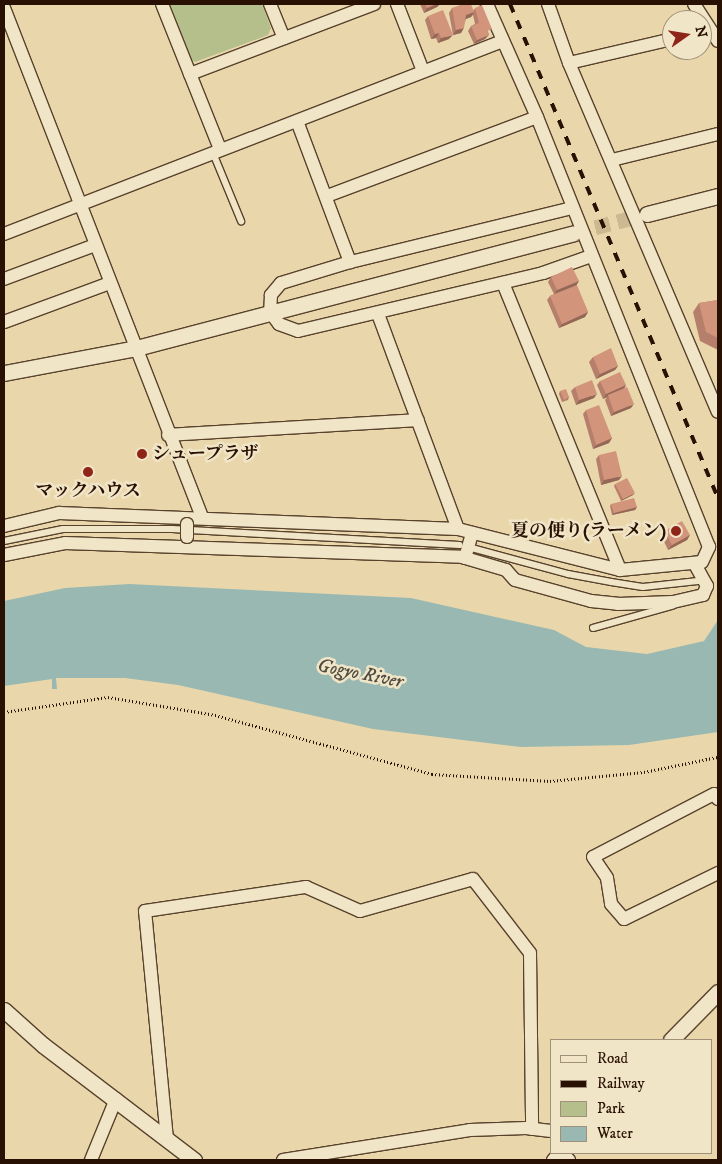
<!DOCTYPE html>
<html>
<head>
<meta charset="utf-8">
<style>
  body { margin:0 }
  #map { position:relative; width:722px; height:1164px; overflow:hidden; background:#e9d7ab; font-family:"IM FELL DW Pica","Noto Serif JP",serif }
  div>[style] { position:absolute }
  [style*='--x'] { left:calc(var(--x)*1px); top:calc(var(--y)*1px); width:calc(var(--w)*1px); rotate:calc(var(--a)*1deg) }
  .green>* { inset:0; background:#b4bf8b }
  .water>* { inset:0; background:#99b8b2 }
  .tertiary-tunnel>* { height:15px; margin-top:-7.5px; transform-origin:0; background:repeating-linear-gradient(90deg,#ccb992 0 15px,transparent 0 23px) }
  .path>* { height:2.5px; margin-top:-1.25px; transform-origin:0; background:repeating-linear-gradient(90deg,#281002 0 1px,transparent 0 3.5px) }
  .roads { filter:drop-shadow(1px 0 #58422c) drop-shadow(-1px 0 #58422c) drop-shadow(0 1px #58422c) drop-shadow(0 -1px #58422c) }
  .service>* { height:6px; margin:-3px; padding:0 3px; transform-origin:3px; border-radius:3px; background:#f1e5c8 }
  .minor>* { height:12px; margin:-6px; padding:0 6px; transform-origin:6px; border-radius:6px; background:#f1e5c8 }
  .tertiary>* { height:15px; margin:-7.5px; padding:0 7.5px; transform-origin:7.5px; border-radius:7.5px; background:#f1e5c8 }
  .rail>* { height:4px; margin-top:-2px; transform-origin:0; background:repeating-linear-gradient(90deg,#281002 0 9px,transparent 0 18px) }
  .bridges { filter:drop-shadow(1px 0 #58422c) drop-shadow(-1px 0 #58422c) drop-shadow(0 1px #58422c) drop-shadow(0 -1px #58422c) }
  .minor-bridge>* { height:12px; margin:-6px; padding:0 6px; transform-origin:6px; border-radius:6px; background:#f1e5c8 }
  .wall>* { inset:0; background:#b57f6b }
  .shaded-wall>* { inset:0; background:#946857 }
  .building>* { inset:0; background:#d3947c }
  .dots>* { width:14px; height:14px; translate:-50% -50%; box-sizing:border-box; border:2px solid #f1e5c8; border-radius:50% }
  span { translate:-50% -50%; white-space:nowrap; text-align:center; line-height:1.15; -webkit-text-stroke:5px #f1e5c8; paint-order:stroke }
  .poi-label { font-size:18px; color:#281002; font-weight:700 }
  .left { translate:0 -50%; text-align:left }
  .right { translate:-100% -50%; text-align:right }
  .water-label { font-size:19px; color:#504b40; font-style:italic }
  .frame { position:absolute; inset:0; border:5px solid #281002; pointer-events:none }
  .legend { position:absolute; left:550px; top:1039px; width:162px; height:115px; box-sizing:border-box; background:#f1e5c8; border:1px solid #a19079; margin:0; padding:6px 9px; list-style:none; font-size:15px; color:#281002 }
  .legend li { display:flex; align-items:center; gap:10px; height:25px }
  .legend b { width:25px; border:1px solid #a19079 }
  .north { position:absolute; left:662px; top:10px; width:50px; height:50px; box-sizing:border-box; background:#f1e5c8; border:1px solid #a19079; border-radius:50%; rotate:77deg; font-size:14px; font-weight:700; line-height:20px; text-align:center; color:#281002 }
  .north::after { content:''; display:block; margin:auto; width:18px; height:22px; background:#8f2418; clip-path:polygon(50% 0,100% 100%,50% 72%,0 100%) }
</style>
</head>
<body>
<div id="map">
  <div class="green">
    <div style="clip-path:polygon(169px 4px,262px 4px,271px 28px,268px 35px,195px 62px,190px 59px)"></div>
  </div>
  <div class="water">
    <div style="clip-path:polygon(129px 584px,411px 598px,554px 630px,586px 647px,647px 654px,704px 641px,718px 620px,718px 732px,629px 745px,521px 747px,373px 729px,178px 685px,125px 678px,56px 678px,57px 689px,52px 689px,52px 679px,4px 686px,4px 601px,65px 588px)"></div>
  </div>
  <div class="tertiary-tunnel">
    <div style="--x:573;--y:233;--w:76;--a:-14.4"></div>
  </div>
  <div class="path">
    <div style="--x:4;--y:712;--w:105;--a:-8.2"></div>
    <div style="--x:108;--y:697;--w:109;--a:9.5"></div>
    <div style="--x:215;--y:715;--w:225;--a:15.2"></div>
    <div style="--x:432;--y:774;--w:118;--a:3.4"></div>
    <div style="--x:550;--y:781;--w:94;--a:-5.5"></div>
    <div style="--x:644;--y:772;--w:76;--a:-11.5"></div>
  </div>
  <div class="roads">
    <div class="service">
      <div style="--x:213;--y:153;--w:74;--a:67.6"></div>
      <div style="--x:4;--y:541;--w:60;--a:-11.5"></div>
      <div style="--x:63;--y:529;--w:109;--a:0"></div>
      <div style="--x:172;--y:529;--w:288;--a:3.2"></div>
      <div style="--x:468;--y:547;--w:104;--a:15.1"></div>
      <div style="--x:568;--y:574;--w:44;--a:10.5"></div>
      <div style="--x:611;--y:582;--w:32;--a:9"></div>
      <div style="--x:643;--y:587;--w:55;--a:-6.2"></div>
      <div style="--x:593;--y:628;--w:82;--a:-15.6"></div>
    </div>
    <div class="minor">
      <div style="--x:162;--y:4;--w:156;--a:68.2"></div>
      <div style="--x:270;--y:4;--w:37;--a:68"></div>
      <div style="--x:397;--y:4;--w:72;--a:68.8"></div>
      <div style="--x:548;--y:4;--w:63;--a:70.4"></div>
      <div style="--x:569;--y:63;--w:379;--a:66.9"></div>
      <div style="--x:694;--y:4;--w:44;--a:57"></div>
      <div style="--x:4;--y:8;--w:546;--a:68.74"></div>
      <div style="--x:569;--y:63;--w:106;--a:-13.1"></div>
      <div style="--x:190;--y:74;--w:197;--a:-20.8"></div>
      <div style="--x:297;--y:121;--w:151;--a:69.4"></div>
      <div style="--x:612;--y:160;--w:109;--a:-13.8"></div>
      <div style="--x:327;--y:196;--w:224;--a:-20.6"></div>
      <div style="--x:572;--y:208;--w:228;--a:166.3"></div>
      <div style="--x:350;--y:262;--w:72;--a:163.1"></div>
      <div style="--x:281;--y:283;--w:16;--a:130"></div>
      <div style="--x:271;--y:295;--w:17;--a:93"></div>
      <div style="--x:270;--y:312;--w:15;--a:53"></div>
      <div style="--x:279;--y:324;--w:20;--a:20"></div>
      <div style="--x:298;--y:331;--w:252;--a:-13.3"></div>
      <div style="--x:543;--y:273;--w:51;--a:-19.5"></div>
      <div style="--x:4;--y:234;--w:535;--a:-21.15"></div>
      <div style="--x:4;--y:279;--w:97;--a:-20.5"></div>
      <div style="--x:503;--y:283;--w:310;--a:67.8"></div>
      <div style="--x:378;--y:314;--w:229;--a:69.6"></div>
      <div style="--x:4;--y:322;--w:113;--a:-20.2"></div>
      <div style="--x:168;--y:435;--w:250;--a:-3.4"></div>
      <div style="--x:4;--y:526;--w:57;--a:-13.3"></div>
      <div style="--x:59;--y:513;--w:399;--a:2.3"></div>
      <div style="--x:458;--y:529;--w:167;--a:14.2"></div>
      <div style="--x:620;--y:570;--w:82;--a:-5.6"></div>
      <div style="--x:702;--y:562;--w:17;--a:-65"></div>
      <div style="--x:709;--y:547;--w:463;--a:-111.8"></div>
      <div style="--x:537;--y:117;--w:124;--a:-113.9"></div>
      <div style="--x:4;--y:555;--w:62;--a:-11.1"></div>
      <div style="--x:65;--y:543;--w:397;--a:2"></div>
      <div style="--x:462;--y:557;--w:46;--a:16.5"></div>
      <div style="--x:506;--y:570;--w:13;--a:48"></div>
      <div style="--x:515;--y:580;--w:79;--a:15.4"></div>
      <div style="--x:591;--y:601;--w:27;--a:6"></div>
      <div style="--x:618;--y:604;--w:55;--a:-2.1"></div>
      <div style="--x:673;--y:602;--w:31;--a:-13"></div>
      <div style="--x:703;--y:595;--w:10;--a:-66"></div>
      <div style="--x:707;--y:586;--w:26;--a:-119"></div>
      <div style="--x:465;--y:558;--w:26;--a:-74"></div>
      <div style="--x:718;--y:799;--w:6;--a:-129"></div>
      <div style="--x:714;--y:794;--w:136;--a:152.5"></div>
      <div style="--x:593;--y:857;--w:25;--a:56"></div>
      <div style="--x:607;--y:878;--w:26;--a:81"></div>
      <div style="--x:611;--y:904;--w:20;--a:49"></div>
      <div style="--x:624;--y:919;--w:105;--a:-26.1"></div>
      <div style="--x:167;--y:1139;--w:229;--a:-95.5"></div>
      <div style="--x:145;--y:911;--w:163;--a:-8.5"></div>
      <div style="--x:306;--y:887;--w:59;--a:24"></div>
      <div style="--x:360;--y:911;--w:117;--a:-15.8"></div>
      <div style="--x:473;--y:879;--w:93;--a:52.4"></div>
      <div style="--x:530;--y:953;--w:176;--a:89.3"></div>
      <div style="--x:562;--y:1153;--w:10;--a:45"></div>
      <div style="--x:91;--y:1160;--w:66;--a:-67.7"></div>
      <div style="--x:283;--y:1160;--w:189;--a:-9.1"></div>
      <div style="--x:470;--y:1130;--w:56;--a:-2"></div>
      <div style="--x:526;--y:1128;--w:25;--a:7"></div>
    </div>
    <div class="tertiary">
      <div style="--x:647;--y:214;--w:73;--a:-14.2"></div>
      <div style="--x:4;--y:373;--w:134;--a:-10.7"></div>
      <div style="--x:136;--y:348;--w:452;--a:-14.7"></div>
      <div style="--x:4;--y:1010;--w:52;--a:41.9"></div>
      <div style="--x:43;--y:1045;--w:190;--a:37.3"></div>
      <div style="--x:671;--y:1040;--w:67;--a:-45.6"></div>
      <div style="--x:554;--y:1160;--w:10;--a:-45"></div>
    </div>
  </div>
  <div class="rail">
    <div style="--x:510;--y:4;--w:536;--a:67.17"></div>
  </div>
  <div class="bridges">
    <div class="minor-bridge">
      <div style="--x:187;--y:524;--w:13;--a:90"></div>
    </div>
  </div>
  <div class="wall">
    <div style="clip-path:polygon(420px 4px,440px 4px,437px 7px,424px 13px)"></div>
    <div style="clip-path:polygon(452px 8px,474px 10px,475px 8px,489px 34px,485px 39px,474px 44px,468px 31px,471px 26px,475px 24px,473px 15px,471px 17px,466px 19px,461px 33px,453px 35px,449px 13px)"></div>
    <div style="clip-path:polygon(428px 16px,449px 39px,438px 43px,436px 38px,431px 39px,425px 20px)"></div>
    <div style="clip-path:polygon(551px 277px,579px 281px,576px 285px,588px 312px,585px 317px,559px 328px,547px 300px,550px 296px,554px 294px,548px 282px)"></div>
    <div style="clip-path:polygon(718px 300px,718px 351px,718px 350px,700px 341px,693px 312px,699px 303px)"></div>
    <div style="clip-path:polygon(593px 357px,618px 366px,615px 370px,596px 379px,589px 362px)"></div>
    <div style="clip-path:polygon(600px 381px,626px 385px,624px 389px,631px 408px,611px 416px,605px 400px,607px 397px,603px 399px,597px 385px)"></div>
    <div style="clip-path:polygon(575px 387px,594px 398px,576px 405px,571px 391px)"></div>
    <div style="clip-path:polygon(560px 391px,569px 397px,568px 400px,562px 402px,559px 394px)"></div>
    <div style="clip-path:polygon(586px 410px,612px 438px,609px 443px,593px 449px,583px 414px)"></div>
    <div style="clip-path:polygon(599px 455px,619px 480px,601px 485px,596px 459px)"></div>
    <div style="clip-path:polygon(615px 484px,633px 495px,621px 501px,614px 486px)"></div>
    <div style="clip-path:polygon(611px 504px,637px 507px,635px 510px,612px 515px,610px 506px)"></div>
    <div style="clip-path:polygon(664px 531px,690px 535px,687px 540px,668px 550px,661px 535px)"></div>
  </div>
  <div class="shaded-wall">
    <div style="clip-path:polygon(437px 4px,440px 4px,437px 7px,424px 13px,427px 8px)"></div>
    <div style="clip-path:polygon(474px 12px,471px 17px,463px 20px,466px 15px)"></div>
    <div style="clip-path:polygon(464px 28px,461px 33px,453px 35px,456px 30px)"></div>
    <div style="clip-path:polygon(439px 33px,436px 38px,431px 39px,435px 34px)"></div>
    <div style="clip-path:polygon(453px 35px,449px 39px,438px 43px,441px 38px)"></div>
    <div style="clip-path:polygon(489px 35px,485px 39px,474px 44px,477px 40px)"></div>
    <div style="clip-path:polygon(579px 281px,576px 286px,554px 294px,557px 290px)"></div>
    <div style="clip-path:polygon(588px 312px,585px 317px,559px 328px,562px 324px)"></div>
    <div style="clip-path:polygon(618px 366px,615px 370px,596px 379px,600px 374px)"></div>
    <div style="clip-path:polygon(626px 385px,623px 390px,608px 395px,607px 397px,603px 399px,606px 394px)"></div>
    <div style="clip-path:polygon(597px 394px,594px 398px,576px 405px,579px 400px)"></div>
    <div style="clip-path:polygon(634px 404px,631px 408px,611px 416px,614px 412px)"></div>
    <div style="clip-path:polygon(612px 438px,609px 443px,593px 449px,596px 445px)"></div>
    <div style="clip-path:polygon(622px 476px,619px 480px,601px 485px,604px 480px)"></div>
    <div style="clip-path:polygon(635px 493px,633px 495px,621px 501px,623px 499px)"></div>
    <div style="clip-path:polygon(637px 507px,635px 510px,612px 515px,614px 513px)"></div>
    <div style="clip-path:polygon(690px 535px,687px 540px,668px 550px,672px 545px)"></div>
  </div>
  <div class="building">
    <div style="clip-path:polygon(425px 4px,437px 4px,427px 8px)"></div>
    <div style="clip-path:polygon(463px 4px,471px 4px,474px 12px,466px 15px,464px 28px,456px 30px,452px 8px)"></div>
    <div style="clip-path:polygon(482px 5px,492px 29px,487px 31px,489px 35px,477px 40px,471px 26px,479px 23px,475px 8px)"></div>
    <div style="clip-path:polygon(443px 10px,453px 35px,441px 38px,439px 33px,435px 34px,428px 16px)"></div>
    <div style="clip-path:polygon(572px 267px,579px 281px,557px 290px,551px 277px)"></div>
    <div style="clip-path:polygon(577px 285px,588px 312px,562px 324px,550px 296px)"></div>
    <div style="clip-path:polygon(718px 300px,718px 338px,706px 332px,699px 303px)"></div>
    <div style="clip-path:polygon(611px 348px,618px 366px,600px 374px,593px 357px)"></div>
    <div style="clip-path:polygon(620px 372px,626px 385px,606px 394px,600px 381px)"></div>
    <div style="clip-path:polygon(592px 380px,597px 394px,579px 400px,575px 387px)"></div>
    <div style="clip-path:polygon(627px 387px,634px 404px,614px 412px,608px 395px)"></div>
    <div style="clip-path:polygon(566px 389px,569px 397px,564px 400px,560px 391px)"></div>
    <div style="clip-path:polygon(599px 405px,612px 438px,596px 445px,586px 410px)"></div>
    <div style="clip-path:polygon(616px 451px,622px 476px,604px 480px,599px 455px)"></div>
    <div style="clip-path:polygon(627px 478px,635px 493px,623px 499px,615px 484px)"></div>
    <div style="clip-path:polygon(634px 498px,637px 507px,614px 513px,611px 504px)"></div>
    <div style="clip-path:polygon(682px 521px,690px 535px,672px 545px,664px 531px)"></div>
  </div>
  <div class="dots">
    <div style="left:142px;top:454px;background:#8f2418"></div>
    <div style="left:88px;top:472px;background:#8f2418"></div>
    <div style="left:676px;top:531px;background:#8f2418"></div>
  </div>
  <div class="poi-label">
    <span class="left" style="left:152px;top:454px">シュープラザ</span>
    <span style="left:88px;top:491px">マックハウス</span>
    <span class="right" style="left:666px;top:531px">夏の便り(ラーメン)</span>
  </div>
  <div class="water-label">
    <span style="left:360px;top:674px;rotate:11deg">Gogyo River</span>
  </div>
  <div class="frame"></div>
  <ul class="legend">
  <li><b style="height:6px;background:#f1e5c8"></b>Road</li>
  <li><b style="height:6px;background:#281002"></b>Railway</li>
  <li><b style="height:14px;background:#b4bf8b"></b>Park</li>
  <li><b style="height:14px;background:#99b8b2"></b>Water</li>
  </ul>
  <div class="north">N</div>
</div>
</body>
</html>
